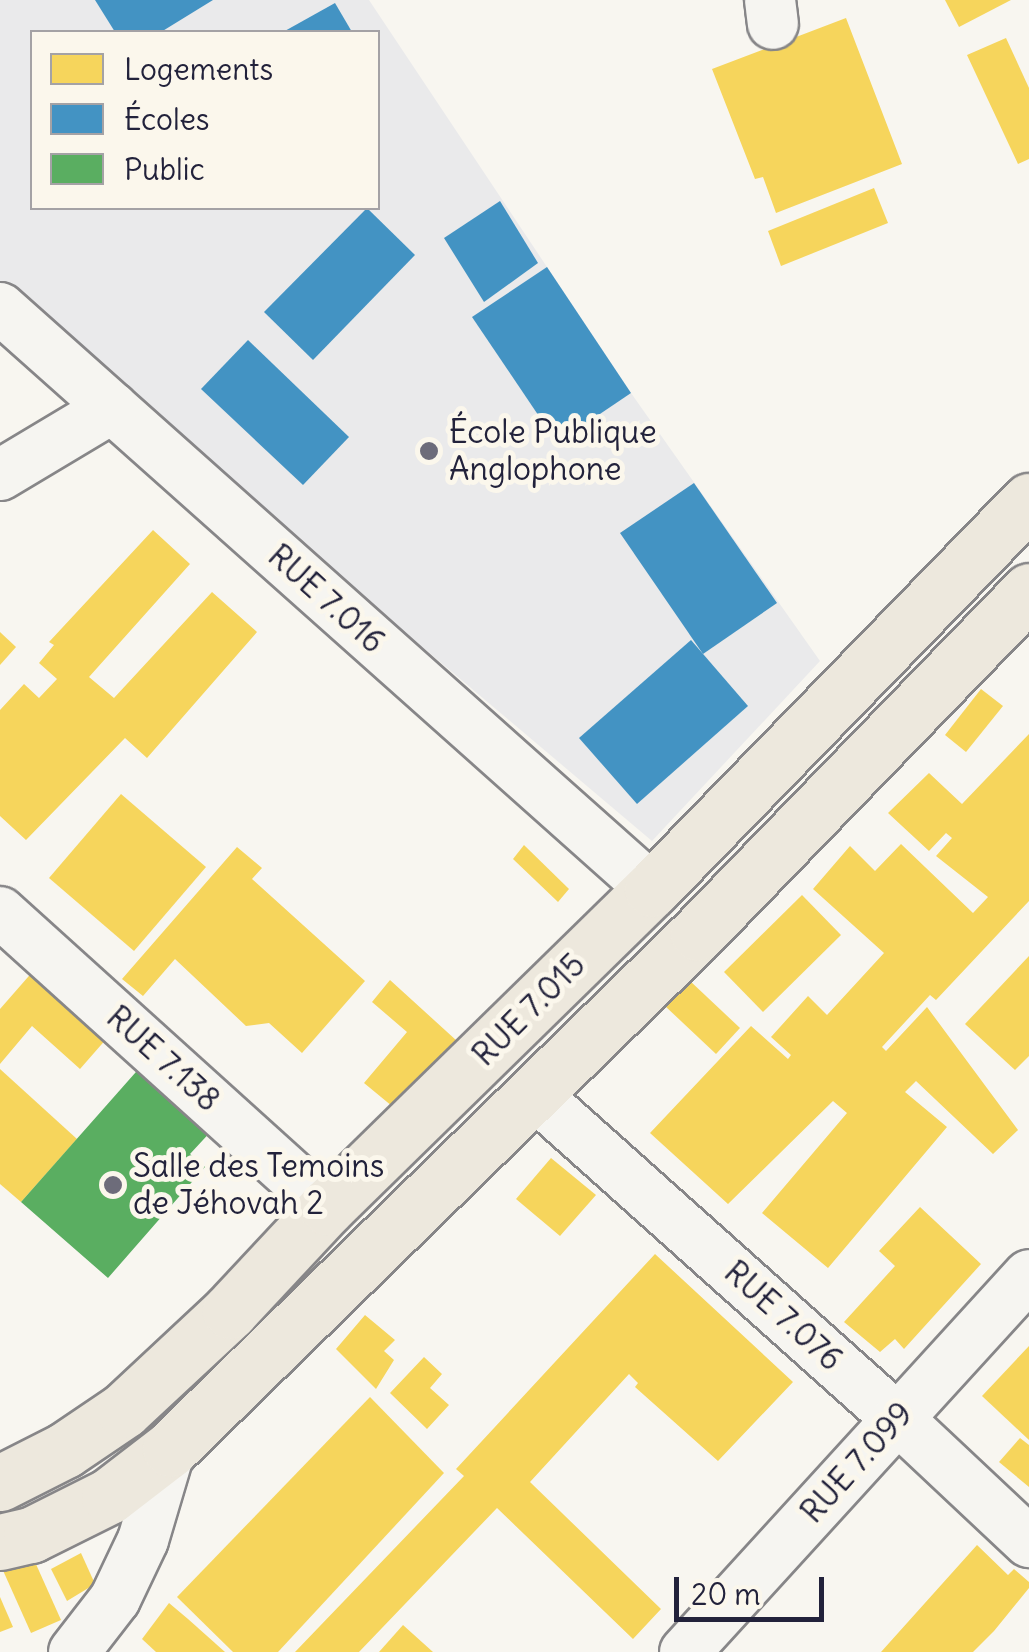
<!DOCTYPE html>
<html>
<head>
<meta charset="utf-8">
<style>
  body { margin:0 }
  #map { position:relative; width:1029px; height:1652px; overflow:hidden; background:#f8f6f0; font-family:Delius,sans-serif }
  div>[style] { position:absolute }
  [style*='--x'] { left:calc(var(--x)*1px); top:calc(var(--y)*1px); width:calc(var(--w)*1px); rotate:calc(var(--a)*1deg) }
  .built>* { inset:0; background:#eaeaeb }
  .homes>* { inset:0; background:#f6d55c }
  .schools>* { inset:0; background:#4393c3 }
  .public>* { inset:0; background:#5aae61 }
  .roads { filter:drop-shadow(2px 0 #878688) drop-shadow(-2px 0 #878688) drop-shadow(0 2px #878688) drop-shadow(0 -2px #878688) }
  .minor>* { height:50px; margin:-25px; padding:0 25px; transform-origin:25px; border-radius:25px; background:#f6f5f1 }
  .major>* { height:55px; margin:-27.5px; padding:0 27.5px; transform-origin:27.5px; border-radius:27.5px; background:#ede8dd }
  .dots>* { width:28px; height:28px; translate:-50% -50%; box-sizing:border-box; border:5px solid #fbf7ec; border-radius:50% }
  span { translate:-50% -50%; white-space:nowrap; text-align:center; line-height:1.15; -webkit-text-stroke:10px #fbf7ec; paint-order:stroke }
  .poi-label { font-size:32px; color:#22223b }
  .left { translate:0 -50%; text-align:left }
  .street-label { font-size:32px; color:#22223b }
  .legend { position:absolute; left:30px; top:30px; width:350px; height:180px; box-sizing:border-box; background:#fbf7ec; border:2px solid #a4a2a5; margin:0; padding:12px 18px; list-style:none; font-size:30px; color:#22223b }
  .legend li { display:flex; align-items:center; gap:20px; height:50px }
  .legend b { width:50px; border:2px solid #a4a2a5 }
  .scale { position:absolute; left:674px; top:1577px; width:150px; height:45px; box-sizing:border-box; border:5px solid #22223b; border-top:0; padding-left:12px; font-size:30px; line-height:35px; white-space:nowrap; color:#22223b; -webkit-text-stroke:8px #fbf7ec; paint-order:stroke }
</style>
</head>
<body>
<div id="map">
  <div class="built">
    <div style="clip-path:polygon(evenodd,0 0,369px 0,631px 393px,820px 661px,652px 841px,0 290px,0 0,32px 32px,378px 32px,378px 208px,32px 208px,32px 32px)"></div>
  </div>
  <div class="homes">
    <div style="clip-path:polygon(945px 0,1011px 0,959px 27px)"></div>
    <div style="clip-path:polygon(846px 18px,902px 164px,776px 213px,763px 177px,755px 179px,712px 69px)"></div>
    <div style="clip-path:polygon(1006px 38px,1029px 88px,1029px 159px,1018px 164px,967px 55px)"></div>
    <div style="clip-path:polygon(874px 188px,888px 223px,781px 266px,768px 231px)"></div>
    <div style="clip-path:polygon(153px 530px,190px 564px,89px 677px,114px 698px,212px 592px,257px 632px,147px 758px,125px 738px,26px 840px,0 816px,0 710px,24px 684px,39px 698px,57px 679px,39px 663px,54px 645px,49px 642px)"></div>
    <div style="clip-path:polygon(0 632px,16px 647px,0 665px)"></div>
    <div style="clip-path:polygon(981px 689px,1003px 706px,966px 752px,945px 735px)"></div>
    <div style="clip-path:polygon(1029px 734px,1029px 901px,936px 1000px,930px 995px,882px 1047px,886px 1051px,927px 1007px,1018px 1130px,993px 1154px,916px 1081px,905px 1092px,947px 1127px,828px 1268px,762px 1213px,847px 1113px,833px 1101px,728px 1204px,650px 1133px,751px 1026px,788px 1059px,791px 1055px,771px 1037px,808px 996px,827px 1015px,884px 953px,813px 889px,850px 846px,875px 871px,901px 844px,973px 913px,988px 897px,936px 856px,952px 838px,946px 833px,929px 851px,888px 813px,929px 773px,962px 804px)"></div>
    <div style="clip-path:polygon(121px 794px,206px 867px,134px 951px,49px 878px)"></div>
    <div style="clip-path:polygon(524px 845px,569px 889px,558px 902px,513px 859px)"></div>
    <div style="clip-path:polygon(237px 847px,262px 868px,252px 879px,365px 981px,302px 1053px,269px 1023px,246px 1026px,175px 959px,143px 996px,122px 979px)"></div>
    <div style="clip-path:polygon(802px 895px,841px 935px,763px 1012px,724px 972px)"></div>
    <div style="clip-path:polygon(1029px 956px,1029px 1056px,1015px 1070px,965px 1024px)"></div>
    <div style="clip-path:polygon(35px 969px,108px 1037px,80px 1069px,32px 1026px,0 1064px,0 1009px)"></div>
    <div style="clip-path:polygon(390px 980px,457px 1041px,398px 1111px,364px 1083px,407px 1032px,372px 1002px)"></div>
    <div style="clip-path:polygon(689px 980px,740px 1028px,716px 1054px,665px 1006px)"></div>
    <div style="clip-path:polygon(0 1069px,77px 1139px,21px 1202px,0 1184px)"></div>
    <div style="clip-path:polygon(551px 1158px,596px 1195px,560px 1236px,516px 1199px)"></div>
    <div style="clip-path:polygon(920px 1207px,981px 1264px,904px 1349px,895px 1339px,880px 1352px,844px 1322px,895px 1266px,879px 1251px)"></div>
    <div style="clip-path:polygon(655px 1254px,793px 1382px,718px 1461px,635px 1387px,638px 1383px,629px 1374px,530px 1482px,661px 1609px,633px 1639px,497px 1508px,359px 1652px,295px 1652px,464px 1476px,456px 1469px)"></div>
    <div style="clip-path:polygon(365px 1315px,395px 1340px,384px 1351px,394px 1360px,376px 1389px,336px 1349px)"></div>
    <div style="clip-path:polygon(1029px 1346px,1029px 1440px,982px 1396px)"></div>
    <div style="clip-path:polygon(424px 1357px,442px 1374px,430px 1388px,449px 1405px,427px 1429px,390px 1393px)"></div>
    <div style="clip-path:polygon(370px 1397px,444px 1473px,278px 1652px,233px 1652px,177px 1597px)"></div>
    <div style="clip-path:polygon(1020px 1438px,1029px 1445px,1029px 1487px,999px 1462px)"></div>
    <div style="clip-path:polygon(977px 1545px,1008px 1575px,1014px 1569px,1029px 1582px,1029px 1588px,994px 1631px,973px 1652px,881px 1652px)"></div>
    <div style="clip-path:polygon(31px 1553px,61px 1620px,31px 1633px,1px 1566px)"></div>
    <div style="clip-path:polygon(81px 1553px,95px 1584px,67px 1601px,51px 1569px)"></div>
    <div style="clip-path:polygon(0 1597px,13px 1627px,0 1632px)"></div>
    <div style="clip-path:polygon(169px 1603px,188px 1619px,225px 1652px,156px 1652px,142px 1639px)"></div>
    <div style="clip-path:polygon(403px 1625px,433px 1652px,379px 1652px)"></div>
  </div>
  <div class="schools">
    <div style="clip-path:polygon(95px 0,213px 0,161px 32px,115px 32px)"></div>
    <div style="clip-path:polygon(335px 3px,352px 32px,283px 32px)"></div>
    <div style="clip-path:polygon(500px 201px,538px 263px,484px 302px,444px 238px)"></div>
    <div style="clip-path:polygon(367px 208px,415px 255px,313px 360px,264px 312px)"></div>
    <div style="clip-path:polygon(547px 267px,631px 393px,557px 443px,472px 317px)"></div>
    <div style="clip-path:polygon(248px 340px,349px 437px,303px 485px,201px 389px)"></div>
    <div style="clip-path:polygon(694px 483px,777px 603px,703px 654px,620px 533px)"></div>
    <div style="clip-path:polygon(691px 640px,748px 706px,637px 804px,579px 738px)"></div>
  </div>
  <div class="public">
    <div style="clip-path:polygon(143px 1064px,215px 1127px,190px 1154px,205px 1167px,108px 1278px,21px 1202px)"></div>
  </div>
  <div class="roads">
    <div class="minor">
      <div style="--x:770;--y:0;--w:24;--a:83"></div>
      <div style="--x:0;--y:308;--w:873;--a:41.7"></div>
      <div style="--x:0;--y:475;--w:131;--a:-30.9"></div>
      <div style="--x:0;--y:912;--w:440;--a:42.1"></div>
      <div style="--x:534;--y:1094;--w:488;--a:41.8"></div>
      <div style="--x:898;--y:1419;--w:180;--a:43.2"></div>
      <div style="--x:74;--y:1652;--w:67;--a:-52.3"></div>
      <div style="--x:115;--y:1599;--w:65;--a:-64.6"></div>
      <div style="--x:143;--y:1540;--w:95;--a:-73.5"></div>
      <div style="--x:685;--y:1652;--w:510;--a:-47.62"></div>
    </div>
    <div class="major">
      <div style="--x:0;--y:1483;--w:73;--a:-26.9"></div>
      <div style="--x:65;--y:1450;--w:71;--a:-34.1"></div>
      <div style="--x:124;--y:1410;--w:145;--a:-43"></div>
      <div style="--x:230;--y:1311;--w:142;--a:-47"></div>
      <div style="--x:327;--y:1207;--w:455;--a:-44.4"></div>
      <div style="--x:652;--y:889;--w:541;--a:-45.82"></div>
      <div style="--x:0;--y:1542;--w:32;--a:-13"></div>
      <div style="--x:31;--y:1535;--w:87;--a:-26.6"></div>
      <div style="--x:109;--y:1496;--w:77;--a:-37.6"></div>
      <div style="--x:170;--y:1449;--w:738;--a:-44.34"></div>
      <div style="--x:698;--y:933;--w:476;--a:-45.9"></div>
    </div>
  </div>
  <div class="dots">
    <div style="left:429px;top:451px;background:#6d6c7a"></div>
    <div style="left:113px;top:1185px;background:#6d6c7a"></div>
  </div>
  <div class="poi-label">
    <span class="left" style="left:449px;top:451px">École Publique<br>Anglophone</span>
    <span class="left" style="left:133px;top:1185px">Salle des Temoins<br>de Jéhovah 2</span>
  </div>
  <div class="street-label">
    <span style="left:326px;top:599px;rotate:42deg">RUE 7.016</span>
    <span style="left:529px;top:1010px;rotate:-45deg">RUE 7.015</span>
    <span style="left:163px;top:1059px;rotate:42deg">RUE 7.138</span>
    <span style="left:783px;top:1316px;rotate:42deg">RUE 7.076</span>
    <span style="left:857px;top:1463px;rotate:-48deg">RUE 7.099</span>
  </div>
  <ul class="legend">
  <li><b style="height:28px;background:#f6d55c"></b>Logements</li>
  <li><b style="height:28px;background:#4393c3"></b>Écoles</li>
  <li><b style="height:28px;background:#5aae61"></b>Public</li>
  </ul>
  <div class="scale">20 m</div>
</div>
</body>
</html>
